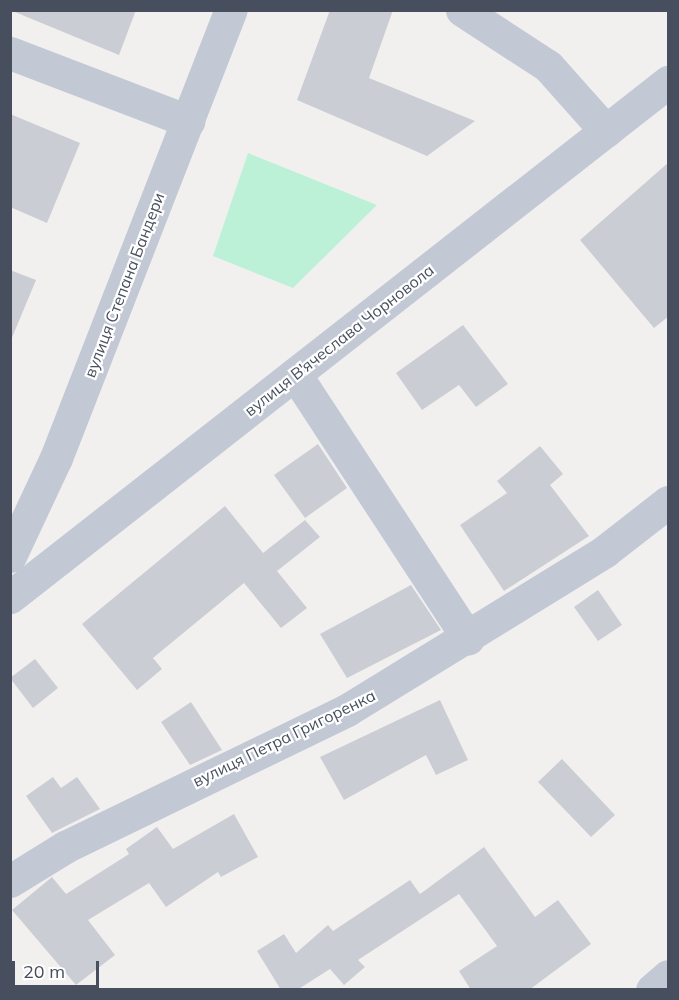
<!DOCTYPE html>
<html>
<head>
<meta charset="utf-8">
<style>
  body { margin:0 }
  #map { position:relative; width:679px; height:1000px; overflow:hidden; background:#f2f0ef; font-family:Mulish,sans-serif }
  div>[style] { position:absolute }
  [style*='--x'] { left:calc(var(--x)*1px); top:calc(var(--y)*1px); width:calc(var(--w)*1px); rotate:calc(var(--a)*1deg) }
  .green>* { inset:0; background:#bcf1d8 }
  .building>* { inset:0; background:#cbcdd5 }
  .minor>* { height:33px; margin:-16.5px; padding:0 16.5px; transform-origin:16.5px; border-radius:16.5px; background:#c2c9d5 }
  span { translate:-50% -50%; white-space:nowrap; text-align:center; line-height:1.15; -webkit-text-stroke:4.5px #fff; paint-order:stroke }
  .street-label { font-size:16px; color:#474f5e }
  .frame { position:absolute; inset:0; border:12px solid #474f5e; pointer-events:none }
  .scale { position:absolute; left:12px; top:961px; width:87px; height:27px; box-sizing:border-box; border:3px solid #474f5e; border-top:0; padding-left:8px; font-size:18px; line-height:21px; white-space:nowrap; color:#474f5e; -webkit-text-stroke:4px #fff; paint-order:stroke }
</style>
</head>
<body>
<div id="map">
  <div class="green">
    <div style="clip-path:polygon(248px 153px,377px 205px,293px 288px,213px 256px)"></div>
  </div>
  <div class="building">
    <div style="clip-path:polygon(10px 10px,136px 10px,119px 55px)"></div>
    <div style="clip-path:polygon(330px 10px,393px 10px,369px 78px,475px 121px,427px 156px,297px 100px)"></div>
    <div style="clip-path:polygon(10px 114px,80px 143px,47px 223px,10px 207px)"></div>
    <div style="clip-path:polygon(669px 162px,669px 316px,654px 328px,580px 240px)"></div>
    <div style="clip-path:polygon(10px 270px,36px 280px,11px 340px,10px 340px)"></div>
    <div style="clip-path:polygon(463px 325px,508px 384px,476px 407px,459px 385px,422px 410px,396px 373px)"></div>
    <div style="clip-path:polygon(318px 444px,347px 488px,305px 518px,274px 475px)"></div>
    <div style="clip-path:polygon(540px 446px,563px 474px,550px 485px,589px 536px,504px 591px,460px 525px,507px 493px,497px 481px)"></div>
    <div style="clip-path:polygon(225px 506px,263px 553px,305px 520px,320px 537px,277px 571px,307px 608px,281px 628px,244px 583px,153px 658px,162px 669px,137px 690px,82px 624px)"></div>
    <div style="clip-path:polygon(411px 585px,441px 630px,347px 678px,320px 634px)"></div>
    <div style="clip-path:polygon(598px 590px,622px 625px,598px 641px,574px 607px)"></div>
    <div style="clip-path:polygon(35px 659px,58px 688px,33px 708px,10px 678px)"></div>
    <div style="clip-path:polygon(440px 700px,468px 760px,436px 775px,426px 755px,344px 800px,320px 757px)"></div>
    <div style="clip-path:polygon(191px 702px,222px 750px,190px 765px,161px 722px)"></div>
    <div style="clip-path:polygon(562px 759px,615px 815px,591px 837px,538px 782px)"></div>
    <div style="clip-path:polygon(53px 777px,61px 788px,77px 777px,100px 809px,52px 833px,26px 796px)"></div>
    <div style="clip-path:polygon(234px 814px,258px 857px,221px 877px,218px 872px,166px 907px,149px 883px,88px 920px,115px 955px,76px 985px,12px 910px,52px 877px,66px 894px,129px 854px,126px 849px,157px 827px,173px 849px)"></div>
    <div style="clip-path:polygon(484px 847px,535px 917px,558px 900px,591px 944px,529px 990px,471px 990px,459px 971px,497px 946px,459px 894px,358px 960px,365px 967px,344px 985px,330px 969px,297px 990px,281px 990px,257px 951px,284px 934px,296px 953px,328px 925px,333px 931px,410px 880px,420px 894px)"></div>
  </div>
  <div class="minor">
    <div style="--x:462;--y:10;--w:103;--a:33.1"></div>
    <div style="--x:548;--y:66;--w:87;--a:48.3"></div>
    <div style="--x:10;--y:53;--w:191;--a:20.9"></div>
    <div style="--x:295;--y:374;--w:316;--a:56.8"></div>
    <div style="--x:10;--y:556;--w:108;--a:-64.9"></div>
    <div style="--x:56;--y:458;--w:481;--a:-68.7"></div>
    <div style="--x:10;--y:597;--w:836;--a:-38.05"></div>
    <div style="--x:10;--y:881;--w:65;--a:-31.7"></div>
    <div style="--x:65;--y:847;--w:314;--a:-25.9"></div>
    <div style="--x:347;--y:710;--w:303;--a:-31.6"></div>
    <div style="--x:605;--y:551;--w:80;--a:-37.9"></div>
    <div style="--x:652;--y:990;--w:21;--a:-41"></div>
  </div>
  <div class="street-label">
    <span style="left:124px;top:285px;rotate:-69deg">вулиця Степана Бандери</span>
    <span style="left:339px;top:340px;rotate:-38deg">вулиця В'ячеслава Чорновола</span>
    <span style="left:284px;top:738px;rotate:-26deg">вулиця Петра Григоренка</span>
  </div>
  <div class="frame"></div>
  <div class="scale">20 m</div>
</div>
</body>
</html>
